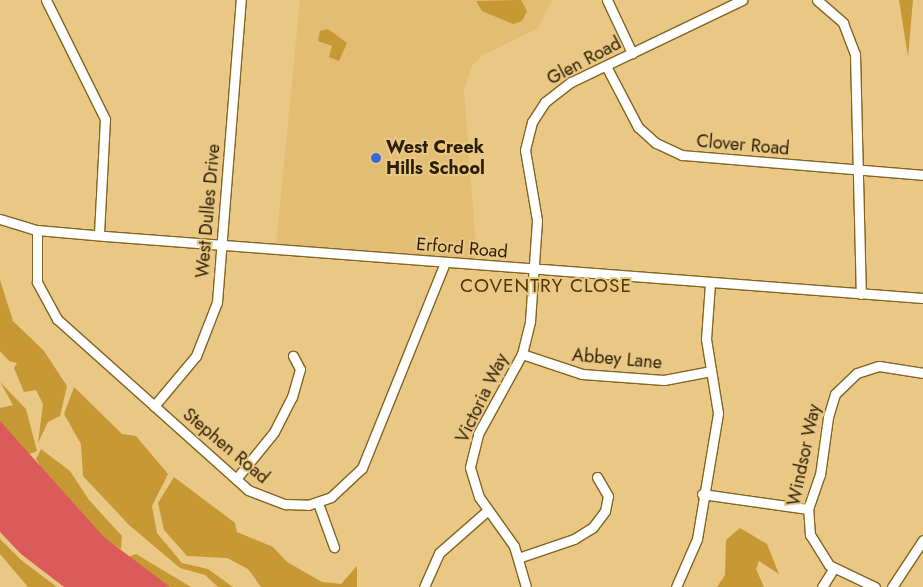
<!DOCTYPE html>
<html>
<head>
<meta charset="utf-8">
<style>
  body { margin:0 }
  #map { position:relative; width:923px; height:587px; overflow:hidden; background:#e9c785; font-family:Jost,sans-serif }
  div>[style] { position:absolute }
  [style*='--x'] { left:calc(var(--x)*1px); top:calc(var(--y)*1px); width:calc(var(--w)*1px); rotate:calc(var(--a)*1deg) }
  .built>* { inset:0; background:#e2bd73 }
  .green>* { inset:0; background:#c69934 }
  .water>* { inset:0; background:#db5b5a }
  .roads { filter:drop-shadow(1px 0 #836420) drop-shadow(-1px 0 #836420) drop-shadow(0 1px #836420) drop-shadow(0 -1px #836420) }
  .minor>* { height:9px; margin:-4.5px; padding:0 4.5px; transform-origin:4.5px; border-radius:4.5px; background:#fff }
  .dots>* { width:14px; height:14px; translate:-50% -50%; box-sizing:border-box; border:2px solid #e9c785; border-radius:50% }
  span { translate:-50% -50%; white-space:nowrap; text-align:center; line-height:1.15; -webkit-text-stroke:4px #e9c785; paint-order:stroke }
  .street-label { font-size:18px; color:#2b1e03 }
  .poi-label { font-size:18px; color:#2b1e03; font-weight:700 }
  .left { translate:0 -50%; text-align:left }
  .neighbourhood-label { font-size:19px; color:#4e3700; letter-spacing:1px }
</style>
</head>
<body>
<div id="map">
  <div class="built">
    <div style="clip-path:polygon(300px 0,552px 0,538px 28px,483px 55px,472px 66px,464px 91px,477px 261px,276px 244px)"></div>
  </div>
  <div class="green">
    <div style="clip-path:polygon(521px 0,527px 11px,522px 21px,513px 24px,482px 11px,476px 1px)"></div>
    <div style="clip-path:polygon(899px 0,913px 0,908px 57px)"></div>
    <div style="clip-path:polygon(328px 29px,347px 43px,339px 61px,329px 57px,332px 46px,318px 41px,320px 31px)"></div>
    <div style="clip-path:polygon(0 280px,13px 321px,44px 351px,67px 386px,60px 416px,48px 422px,38px 443px,43px 404px,36px 390px,24px 392px,14px 368px,17px 363px,9px 361px,0 351px)"></div>
    <div style="clip-path:polygon(0 382px,26px 409px,37px 451px,30px 454px,0 432px,0 408px,13px 405px)"></div>
    <div style="clip-path:polygon(74px 387px,122px 434px,136px 436px,168px 474px,152px 506px,157px 533px,182px 563px,208px 569px,233px 587px,218px 587px,205px 575px,180px 568px,129px 525px,83px 476px,81px 444px,64px 414px)"></div>
    <div style="clip-path:polygon(41px 449px,70px 471px,89px 500px,122px 536px,121px 549px,99px 535px,50px 482px,36px 459px)"></div>
    <div style="clip-path:polygon(174px 477px,235px 523px,237px 532px,273px 547px,287px 562px,322px 582px,341px 584px,357px 566px,357px 587px,261px 587px,248px 569px,227px 558px,187px 556px,164px 530px,158px 503px)"></div>
    <div style="clip-path:polygon(740px 528px,767px 544px,779px 574px,759px 561px,756px 569px,764px 587px,717px 587px,725px 575px,726px 540px)"></div>
    <div style="clip-path:polygon(0 539px,21px 560px,57px 587px,28px 587px,0 554px)"></div>
    <div style="clip-path:polygon(136px 554px,191px 587px,155px 587px,125px 558px)"></div>
  </div>
  <div class="water">
    <div style="clip-path:polygon(0 421px,104px 537px,170px 587px,64px 587px,21px 554px,0 532px)"></div>
  </div>
  <div class="roads">
    <div class="minor">
      <div style="--x:46;--y:0;--w:133;--a:63.6"></div>
      <div style="--x:105;--y:119;--w:116;--a:93"></div>
      <div style="--x:607;--y:0;--w:59;--a:64.7"></div>
      <div style="--x:817;--y:0;--w:35;--a:41"></div>
      <div style="--x:843;--y:23;--w:33;--a:69"></div>
      <div style="--x:855;--y:54;--w:240;--a:88.6"></div>
      <div style="--x:606;--y:66;--w:69;--a:62.3"></div>
      <div style="--x:638;--y:127;--w:24;--a:42"></div>
      <div style="--x:656;--y:143;--w:29;--a:25"></div>
      <div style="--x:682;--y:155;--w:242;--a:4.7"></div>
      <div style="--x:0;--y:219;--w:39;--a:17"></div>
      <div style="--x:37;--y:230;--w:68;--a:5"></div>
      <div style="--x:105;--y:236;--w:820;--a:4.33"></div>
      <div style="--x:37;--y:230;--w:52;--a:90"></div>
      <div style="--x:37;--y:282;--w:42;--a:61.6"></div>
      <div style="--x:57;--y:319;--w:256;--a:41.8"></div>
      <div style="--x:248;--y:490;--w:40;--a:21"></div>
      <div style="--x:285;--y:504;--w:23;--a:2"></div>
      <div style="--x:308;--y:505;--w:24;--a:-19"></div>
      <div style="--x:331;--y:497;--w:42;--a:-43.1"></div>
      <div style="--x:362;--y:468;--w:221;--a:-68"></div>
      <div style="--x:522;--y:354;--w:63;--a:18.4"></div>
      <div style="--x:582;--y:374;--w:82;--a:4.2"></div>
      <div style="--x:664;--y:380;--w:48;--a:-10.8"></div>
      <div style="--x:154;--y:406;--w:65;--a:-50"></div>
      <div style="--x:196;--y:356;--w:58;--a:-68.7"></div>
      <div style="--x:217;--y:302;--w:303;--a:-85.5"></div>
      <div style="--x:236;--y:479;--w:60;--a:-51"></div>
      <div style="--x:274;--y:432;--w:39;--a:-63"></div>
      <div style="--x:292;--y:397;--w:29;--a:-74"></div>
      <div style="--x:300;--y:369;--w:15;--a:-118"></div>
      <div style="--x:702;--y:494;--w:107;--a:8.1"></div>
      <div style="--x:318;--y:503;--w:47;--a:70"></div>
      <div style="--x:518;--y:558;--w:59;--a:-18.7"></div>
      <div style="--x:574;--y:539;--w:22;--a:-32"></div>
      <div style="--x:593;--y:527;--w:20;--a:-53"></div>
      <div style="--x:605;--y:511;--w:15;--a:-79"></div>
      <div style="--x:608;--y:496;--w:22;--a:-120"></div>
      <div style="--x:424;--y:587;--w:37;--a:-66"></div>
      <div style="--x:439;--y:553;--w:65;--a:-41.3"></div>
      <div style="--x:526;--y:587;--w:43;--a:-106.3"></div>
      <div style="--x:514;--y:546;--w:60;--a:-125.5"></div>
      <div style="--x:479;--y:497;--w:31;--a:-107"></div>
      <div style="--x:470;--y:467;--w:34;--a:-76"></div>
      <div style="--x:478;--y:434;--w:91;--a:-61.2"></div>
      <div style="--x:522;--y:354;--w:34;--a:-76"></div>
      <div style="--x:530;--y:321;--w:101;--a:-86"></div>
      <div style="--x:537;--y:220;--w:71;--a:-99.7"></div>
      <div style="--x:525;--y:150;--w:29;--a:-76"></div>
      <div style="--x:532;--y:122;--w:24;--a:-57"></div>
      <div style="--x:545;--y:102;--w:33;--a:-38"></div>
      <div style="--x:571;--y:82;--w:190;--a:-25.6"></div>
      <div style="--x:676;--y:587;--w:52;--a:-66.4"></div>
      <div style="--x:697;--y:539;--w:128;--a:-80.5"></div>
      <div style="--x:718;--y:413;--w:75;--a:-99.2"></div>
      <div style="--x:706;--y:339;--w:56;--a:-85.9"></div>
      <div style="--x:822;--y:587;--w:22;--a:-58"></div>
      <div style="--x:875;--y:587;--w:51;--a:-154.4"></div>
      <div style="--x:829;--y:565;--w:36;--a:-122"></div>
      <div style="--x:810;--y:535;--w:26;--a:-94"></div>
      <div style="--x:808;--y:509;--w:36;--a:-71"></div>
      <div style="--x:820;--y:475;--w:59;--a:-82.1"></div>
      <div style="--x:828;--y:417;--w:24;--a:-73"></div>
      <div style="--x:835;--y:394;--w:30;--a:-44"></div>
      <div style="--x:857;--y:373;--w:23;--a:-18"></div>
      <div style="--x:879;--y:366;--w:45;--a:9"></div>
      <div style="--x:892;--y:587;--w:56;--a:-56.6"></div>
    </div>
  </div>
  <div class="dots">
    <div style="left:376px;top:158px;background:#3769d9"></div>
  </div>
  <div class="street-label">
    <span style="left:584px;top:61px;rotate:-28deg">Glen Road</span>
    <span style="left:743px;top:145px;rotate:5deg">Clover Road</span>
    <span style="left:208px;top:211px;rotate:-85deg">West Dulles Drive</span>
    <span style="left:462px;top:248px;rotate:5deg">Erford Road</span>
    <span style="left:617px;top:359px;rotate:5deg">Abbey Lane</span>
    <span style="left:482px;top:398px;rotate:-64deg">Victoria Way</span>
    <span style="left:226px;top:446px;rotate:40deg">Stephen Road</span>
    <span style="left:804px;top:455px;rotate:-78deg">Windsor Way</span>
  </div>
  <div class="poi-label">
    <span class="left" style="left:386px;top:158px">West Creek<br>Hills School</span>
  </div>
  <div class="neighbourhood-label">
    <span style="left:546px;top:286px">COVENTRY CLOSE</span>
  </div>
</div>
</body>
</html>
